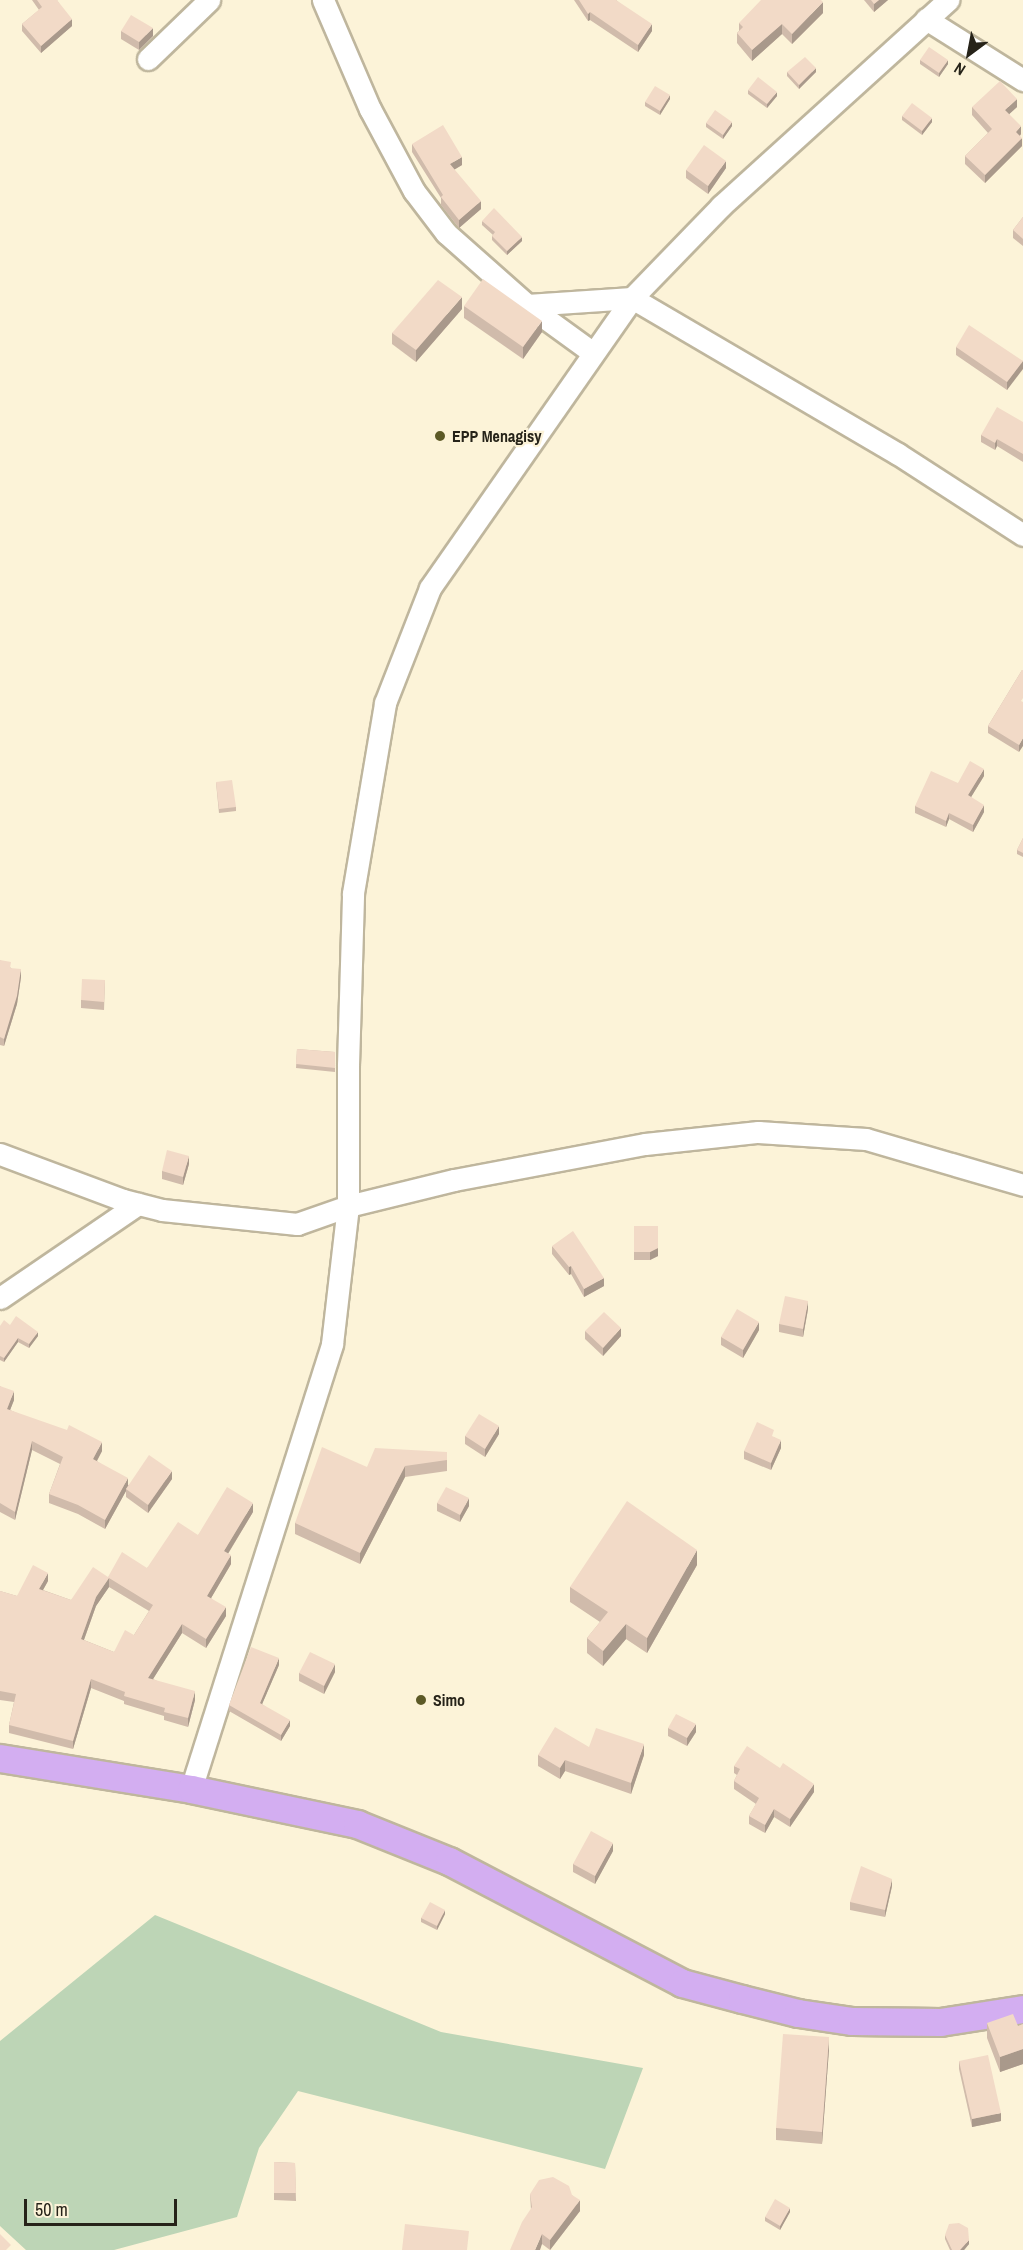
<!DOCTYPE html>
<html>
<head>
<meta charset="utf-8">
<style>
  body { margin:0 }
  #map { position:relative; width:1023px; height:2250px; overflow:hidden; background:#fcf3d8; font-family:"Archivo Narrow",sans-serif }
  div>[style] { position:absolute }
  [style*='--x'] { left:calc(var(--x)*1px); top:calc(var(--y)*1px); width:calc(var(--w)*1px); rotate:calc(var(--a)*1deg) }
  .green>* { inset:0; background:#bdd5b6 }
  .roads { filter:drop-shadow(2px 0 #bfb69d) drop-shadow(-2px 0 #bfb69d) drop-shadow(0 2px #bfb69d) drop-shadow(0 -2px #bfb69d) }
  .minor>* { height:21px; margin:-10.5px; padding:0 10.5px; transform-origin:10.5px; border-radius:10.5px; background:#fff }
  .major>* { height:27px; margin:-13.5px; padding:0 13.5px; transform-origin:13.5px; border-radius:13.5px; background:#d3aef1 }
  .wall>* { inset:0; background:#d0bbab }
  .shaded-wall>* { inset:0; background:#a9998b }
  .building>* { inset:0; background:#f2dac7 }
  .dots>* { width:16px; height:16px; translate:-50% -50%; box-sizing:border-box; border:3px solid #fcf3d8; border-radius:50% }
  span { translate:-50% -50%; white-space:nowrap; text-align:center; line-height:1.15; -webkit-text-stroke:4.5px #fcf3d8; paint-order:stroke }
  .poi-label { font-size:16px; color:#262319; font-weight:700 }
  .left { translate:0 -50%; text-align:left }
  .north { position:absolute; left:939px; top:24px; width:60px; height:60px; -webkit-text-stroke:4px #fcf3d8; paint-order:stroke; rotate:212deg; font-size:16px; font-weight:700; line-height:24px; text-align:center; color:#262319 }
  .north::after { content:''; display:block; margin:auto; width:21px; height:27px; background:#262319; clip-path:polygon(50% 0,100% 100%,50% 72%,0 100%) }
  .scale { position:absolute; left:24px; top:2199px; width:153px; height:27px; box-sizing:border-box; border:3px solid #262319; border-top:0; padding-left:8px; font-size:18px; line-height:21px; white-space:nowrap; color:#262319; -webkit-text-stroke:4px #fcf3d8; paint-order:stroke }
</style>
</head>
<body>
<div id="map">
  <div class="green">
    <div style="clip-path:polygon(155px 1915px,441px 2032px,643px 2068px,605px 2169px,298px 2091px,259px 2148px,237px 2217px,114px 2250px,26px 2250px,0 2226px,0 2041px)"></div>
  </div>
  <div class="roads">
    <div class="minor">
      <div style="--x:323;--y:0;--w:119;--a:66.7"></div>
      <div style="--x:370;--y:109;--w:93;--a:61.8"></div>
      <div style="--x:414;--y:191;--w:53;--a:52.7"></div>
      <div style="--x:446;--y:233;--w:108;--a:41.6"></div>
      <div style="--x:527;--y:305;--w:80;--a:35.9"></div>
      <div style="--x:926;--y:19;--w:115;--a:32.2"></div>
      <div style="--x:148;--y:59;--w:85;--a:-44"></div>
      <div style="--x:527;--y:305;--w:105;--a:-3.8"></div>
      <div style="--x:632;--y:298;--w:308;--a:30.4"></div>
      <div style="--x:898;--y:454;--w:149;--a:32.9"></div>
      <div style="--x:0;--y:1154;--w:131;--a:20.5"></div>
      <div style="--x:123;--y:1200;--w:40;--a:14.4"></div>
      <div style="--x:162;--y:1210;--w:136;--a:5.9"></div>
      <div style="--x:297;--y:1224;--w:54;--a:-19.4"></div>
      <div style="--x:348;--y:1206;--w:109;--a:-13.8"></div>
      <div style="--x:454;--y:1180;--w:194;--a:-10.7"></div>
      <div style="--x:645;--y:1144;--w:114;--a:-6.1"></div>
      <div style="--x:758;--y:1132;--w:108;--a:3.7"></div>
      <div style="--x:866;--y:1139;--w:164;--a:16.3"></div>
      <div style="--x:0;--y:1298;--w:167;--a:-34.3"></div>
      <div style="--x:191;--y:1789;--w:467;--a:-72.4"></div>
      <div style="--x:332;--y:1344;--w:139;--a:-83.4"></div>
      <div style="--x:348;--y:1206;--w:141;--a:-90"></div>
      <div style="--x:348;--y:1065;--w:172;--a:-88.3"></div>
      <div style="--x:353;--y:893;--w:193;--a:-80.4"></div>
      <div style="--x:385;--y:703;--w:123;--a:-68.6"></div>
      <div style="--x:430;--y:588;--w:353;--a:-55.1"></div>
      <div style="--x:632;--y:298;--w:128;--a:-45.9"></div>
      <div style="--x:721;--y:206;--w:307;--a:-42.2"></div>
    </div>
    <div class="major">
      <div style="--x:0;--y:1758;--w:193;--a:9.2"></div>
      <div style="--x:191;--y:1789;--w:170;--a:11.9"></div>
      <div style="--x:357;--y:1824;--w:99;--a:21.9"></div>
      <div style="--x:449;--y:1861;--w:263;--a:27.6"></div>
      <div style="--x:682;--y:1983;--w:62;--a:14.9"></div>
      <div style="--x:742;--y:1999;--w:58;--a:14"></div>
      <div style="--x:798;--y:2013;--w:55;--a:8.4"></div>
      <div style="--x:852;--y:2021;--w:88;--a:0.7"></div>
      <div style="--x:940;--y:2022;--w:84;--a:-8.9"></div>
    </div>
  </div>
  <div class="wall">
    <div style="clip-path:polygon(32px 0,57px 0,72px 26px,41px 53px,22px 31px,22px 24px,39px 10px)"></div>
    <div style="clip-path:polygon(574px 0,616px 0,652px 31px,638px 52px,590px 20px,588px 21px)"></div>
    <div style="clip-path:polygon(864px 0,888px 0,874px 12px)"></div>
    <div style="clip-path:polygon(823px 13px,792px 44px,782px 34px,752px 61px,737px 43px,737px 33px,739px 31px,739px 23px)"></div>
    <div style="clip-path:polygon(121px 31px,153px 36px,139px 50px,121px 39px)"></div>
    <div style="clip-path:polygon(920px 60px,948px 64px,939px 77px,920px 64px)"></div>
    <div style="clip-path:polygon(787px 72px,816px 72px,799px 89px,787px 76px)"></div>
    <div style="clip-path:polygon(748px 90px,777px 96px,767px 108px,748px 94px)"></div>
    <div style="clip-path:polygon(670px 99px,660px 115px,645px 106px,645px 102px)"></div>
    <div style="clip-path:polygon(972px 107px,1017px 107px,1009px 114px,1021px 134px,1020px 136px,1022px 146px,985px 183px,965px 164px,965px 156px,988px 133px,972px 115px)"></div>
    <div style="clip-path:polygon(902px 116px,932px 122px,922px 135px,902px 120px)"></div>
    <div style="clip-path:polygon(706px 123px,732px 126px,723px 139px,706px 127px)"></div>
    <div style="clip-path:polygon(412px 144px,462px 165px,454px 170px,481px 209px,459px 228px,441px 205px,441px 198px,412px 152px)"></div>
    <div style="clip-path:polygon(726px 168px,708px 194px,686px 178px,686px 170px)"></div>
    <div style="clip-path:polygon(1023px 217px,1023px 246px,1013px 238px,1013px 230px)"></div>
    <div style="clip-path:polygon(482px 221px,522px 241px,507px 255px,492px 240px,492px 236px,493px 235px,482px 225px)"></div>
    <div style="clip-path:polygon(464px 306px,542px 332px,523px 359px,464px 318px)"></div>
    <div style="clip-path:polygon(462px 309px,416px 362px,392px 344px,392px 333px)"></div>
    <div style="clip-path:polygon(956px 347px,1023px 361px,1007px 390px,956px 355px)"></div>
    <div style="clip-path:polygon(1023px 422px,1023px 462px,997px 446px,995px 450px,981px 442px,981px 435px)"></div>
    <div style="clip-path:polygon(1022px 670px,1019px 752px,988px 733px,988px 726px)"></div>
    <div style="clip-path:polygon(984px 776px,971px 797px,984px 812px,973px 832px,949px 819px,946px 827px,915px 813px,915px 806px,958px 783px)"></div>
    <div style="clip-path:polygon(216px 782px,236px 807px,236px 811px,219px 813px)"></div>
    <div style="clip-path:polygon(1023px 838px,1023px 857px,1017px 854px,1017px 850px)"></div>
    <div style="clip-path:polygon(0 960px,11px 968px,21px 977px,17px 1004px,4px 1046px,0 1045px)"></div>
    <div style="clip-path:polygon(105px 980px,104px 1010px,81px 1008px,81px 1000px)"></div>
    <div style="clip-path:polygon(297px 1049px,335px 1052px,335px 1072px,296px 1068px)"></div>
    <div style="clip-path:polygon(189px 1164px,183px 1185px,162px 1179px,162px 1171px)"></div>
    <div style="clip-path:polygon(634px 1226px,658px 1226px,658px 1256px,650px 1260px,634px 1260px)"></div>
    <div style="clip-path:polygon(552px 1246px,604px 1286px,584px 1297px,571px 1274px,569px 1275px,552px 1254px)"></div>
    <div style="clip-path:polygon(808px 1309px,803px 1337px,779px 1332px,779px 1324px)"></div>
    <div style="clip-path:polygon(10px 1325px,38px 1336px,29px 1348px,18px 1342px,4px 1362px,0 1360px,0 1326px)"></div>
    <div style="clip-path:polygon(759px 1330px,743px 1358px,721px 1345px,721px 1337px)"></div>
    <div style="clip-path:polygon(585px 1331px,621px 1336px,603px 1356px,585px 1339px)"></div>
    <div style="clip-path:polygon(0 1386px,14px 1400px,10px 1410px,102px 1451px,97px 1461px,128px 1485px,172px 1479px,148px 1513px,126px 1497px,126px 1491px,105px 1529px,78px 1514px,49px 1503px,49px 1494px,60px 1464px,32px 1450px,15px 1520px,0 1512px)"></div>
    <div style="clip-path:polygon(499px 1434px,485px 1457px,465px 1444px,465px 1436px)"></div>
    <div style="clip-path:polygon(774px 1437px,781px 1448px,771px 1470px,744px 1459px,744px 1451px)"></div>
    <div style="clip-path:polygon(447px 1452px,447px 1471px,405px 1477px,360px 1564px,295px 1534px,295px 1523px,367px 1467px)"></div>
    <div style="clip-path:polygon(437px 1503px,469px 1506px,460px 1522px,437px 1511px)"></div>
    <div style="clip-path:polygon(evenodd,253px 1512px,228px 1554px,231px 1564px,211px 1598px,226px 1616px,206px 1648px,182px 1633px,153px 1679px,195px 1700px,188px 1727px,164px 1720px,164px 1716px,124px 1704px,124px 1701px,91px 1688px,73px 1749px,9px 1733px,9px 1725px,14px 1702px,0 1700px,0 1591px,17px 1596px,48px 1581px,43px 1590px,71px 1600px,108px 1577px,147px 1568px,198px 1535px,253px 1512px,109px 1587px,149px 1611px,134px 1635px,114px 1652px,84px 1640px,96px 1606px,109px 1587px)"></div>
    <div style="clip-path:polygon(697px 1565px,647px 1653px,626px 1639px,603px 1666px,587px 1653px,587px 1638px,600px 1622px,570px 1602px,570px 1587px)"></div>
    <div style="clip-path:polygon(279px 1665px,262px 1704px,290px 1726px,281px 1741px,229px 1711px,229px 1705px)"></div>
    <div style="clip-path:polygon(335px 1672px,324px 1694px,299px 1681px,299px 1673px)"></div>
    <div style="clip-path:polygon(668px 1728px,696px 1732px,687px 1746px,668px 1736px)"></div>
    <div style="clip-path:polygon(589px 1747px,644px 1755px,631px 1794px,565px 1771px,560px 1779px,538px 1766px,538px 1755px)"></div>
    <div style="clip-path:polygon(734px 1766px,814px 1792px,790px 1827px,774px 1817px,765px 1833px,749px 1824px,749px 1816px,756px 1804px,734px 1789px,734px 1781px,737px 1775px,734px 1773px)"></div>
    <div style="clip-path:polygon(613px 1851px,595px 1884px,573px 1872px,573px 1864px)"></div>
    <div style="clip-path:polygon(892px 1886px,885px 1917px,850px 1910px,850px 1902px)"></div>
    <div style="clip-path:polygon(445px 1914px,437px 1930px,421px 1922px,421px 1918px)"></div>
    <div style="clip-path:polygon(987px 2023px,1018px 2026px,1023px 2024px,1023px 2064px,1000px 2072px,987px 2038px)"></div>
    <div style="clip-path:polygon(829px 2049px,822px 2144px,776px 2140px,776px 2128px)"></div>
    <div style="clip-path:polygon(959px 2061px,1001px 2121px,972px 2127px,959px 2069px)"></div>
    <div style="clip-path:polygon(274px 2162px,295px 2163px,296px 2201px,274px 2200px)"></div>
    <div style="clip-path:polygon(530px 2194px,572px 2195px,580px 2211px,550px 2250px,542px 2244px,531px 2210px)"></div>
    <div style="clip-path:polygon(790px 2212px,780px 2230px,765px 2221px,765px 2217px)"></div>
    <div style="clip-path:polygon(945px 2235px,969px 2244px,964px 2250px,950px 2250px,945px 2239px)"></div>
  </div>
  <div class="shaded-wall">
    <div style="clip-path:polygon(879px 0,888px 0,874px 12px,874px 4px)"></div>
    <div style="clip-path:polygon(823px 2px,823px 13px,792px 44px,792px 34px)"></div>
    <div style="clip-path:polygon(590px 12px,590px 20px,588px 21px,588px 14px)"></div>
    <div style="clip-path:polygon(72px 19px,72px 26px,41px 53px,41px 46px)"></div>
    <div style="clip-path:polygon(652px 24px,652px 31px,638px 52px,638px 45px)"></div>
    <div style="clip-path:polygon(782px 24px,782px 34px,752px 61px,752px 50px)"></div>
    <div style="clip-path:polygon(153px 28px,153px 36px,139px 50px,139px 42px)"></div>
    <div style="clip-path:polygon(948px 60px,948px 64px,939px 77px,939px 73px)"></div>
    <div style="clip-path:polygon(816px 68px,816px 72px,799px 89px,799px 85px)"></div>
    <div style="clip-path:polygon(777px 92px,777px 96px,767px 108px,767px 104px)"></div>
    <div style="clip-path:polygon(670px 95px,670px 99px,660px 115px,660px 111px)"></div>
    <div style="clip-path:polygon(1017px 99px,1017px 107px,1005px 118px,1005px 110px)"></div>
    <div style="clip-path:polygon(932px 118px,932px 122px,922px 135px,922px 131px)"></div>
    <div style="clip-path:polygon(732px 122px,732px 126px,723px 139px,723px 135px)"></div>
    <div style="clip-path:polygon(1021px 126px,1021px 134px,1016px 140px,1016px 132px)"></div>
    <div style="clip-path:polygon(1022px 138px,1022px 146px,985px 183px,985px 175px)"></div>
    <div style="clip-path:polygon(462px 157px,462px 165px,450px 172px,450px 164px)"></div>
    <div style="clip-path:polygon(726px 161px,726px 168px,708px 194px,708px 186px)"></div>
    <div style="clip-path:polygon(481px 201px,481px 209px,459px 228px,459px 220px)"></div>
    <div style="clip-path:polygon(522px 237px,522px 241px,507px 255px,507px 251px)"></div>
    <div style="clip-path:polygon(462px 297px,462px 309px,416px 362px,416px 350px)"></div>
    <div style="clip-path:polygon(542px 321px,542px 332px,523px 359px,523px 347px)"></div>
    <div style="clip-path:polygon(1023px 361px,1023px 369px,1007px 390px,1007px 382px)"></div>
    <div style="clip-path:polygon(997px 439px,997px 446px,995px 450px,995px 443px)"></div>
    <div style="clip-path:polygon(1023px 738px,1023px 746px,1019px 752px,1019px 745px)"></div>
    <div style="clip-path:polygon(984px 769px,984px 776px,968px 802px,968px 795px)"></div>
    <div style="clip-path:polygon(984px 805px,984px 812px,973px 832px,973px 825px)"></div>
    <div style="clip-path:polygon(949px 813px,949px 819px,946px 827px,946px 821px)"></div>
    <div style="clip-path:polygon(21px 969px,21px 977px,17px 1004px,4px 1046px,4px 1039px)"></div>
    <div style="clip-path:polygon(189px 1156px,189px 1164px,183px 1185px,183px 1177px)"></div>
    <div style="clip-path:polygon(658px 1248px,658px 1256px,650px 1260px,650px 1252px)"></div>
    <div style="clip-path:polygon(571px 1266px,571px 1274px,569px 1275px,569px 1267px)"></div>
    <div style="clip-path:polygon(604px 1278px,604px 1286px,584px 1297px,584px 1289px)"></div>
    <div style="clip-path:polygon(808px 1301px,808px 1309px,803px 1337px,803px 1329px)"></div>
    <div style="clip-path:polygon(759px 1322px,759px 1330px,743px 1358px,743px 1350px)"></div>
    <div style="clip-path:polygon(621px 1328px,621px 1336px,603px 1356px,603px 1348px)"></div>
    <div style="clip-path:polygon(38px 1332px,38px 1336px,29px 1348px,29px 1344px)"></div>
    <div style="clip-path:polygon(18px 1338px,18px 1342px,4px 1362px,4px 1358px)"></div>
    <div style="clip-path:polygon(14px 1391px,14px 1400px,7px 1418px,7px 1409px)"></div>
    <div style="clip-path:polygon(499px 1426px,499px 1434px,485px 1457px,485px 1449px)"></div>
    <div style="clip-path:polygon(781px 1440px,781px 1448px,771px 1470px,771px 1463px)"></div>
    <div style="clip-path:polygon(32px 1441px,32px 1450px,15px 1520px,15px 1512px)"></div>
    <div style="clip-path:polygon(102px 1442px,102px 1451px,93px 1468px,93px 1459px)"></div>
    <div style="clip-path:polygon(405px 1466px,405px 1477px,360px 1564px,360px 1553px)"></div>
    <div style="clip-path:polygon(172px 1471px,172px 1479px,148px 1513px,148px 1505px)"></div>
    <div style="clip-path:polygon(128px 1478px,128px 1486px,126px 1489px,126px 1491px,105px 1529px,105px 1520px)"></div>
    <div style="clip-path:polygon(469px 1498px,469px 1506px,460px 1522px,460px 1515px)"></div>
    <div style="clip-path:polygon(253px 1503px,253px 1512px,224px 1560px,224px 1551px)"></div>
    <div style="clip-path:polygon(697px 1550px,697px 1565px,647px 1653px,647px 1638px)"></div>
    <div style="clip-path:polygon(231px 1555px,231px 1564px,207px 1605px,207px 1596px)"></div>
    <div style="clip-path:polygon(48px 1573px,48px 1581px,39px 1597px,39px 1589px)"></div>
    <div style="clip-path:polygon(109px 1578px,109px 1587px,96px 1606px,81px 1648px,81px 1639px,96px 1597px)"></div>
    <div style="clip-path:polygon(226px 1607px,226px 1616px,206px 1648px,206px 1639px)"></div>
    <div style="clip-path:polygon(182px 1624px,182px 1633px,148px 1687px,148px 1678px)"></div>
    <div style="clip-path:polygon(626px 1624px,626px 1639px,603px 1666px,603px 1651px)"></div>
    <div style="clip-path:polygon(279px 1658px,279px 1665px,260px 1709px,260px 1703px)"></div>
    <div style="clip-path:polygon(335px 1664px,335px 1672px,324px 1694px,324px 1686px)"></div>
    <div style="clip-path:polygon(91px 1679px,91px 1688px,73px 1749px,73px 1741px)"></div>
    <div style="clip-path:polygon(195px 1691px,195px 1700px,188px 1727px,188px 1718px)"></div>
    <div style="clip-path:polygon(290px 1720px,290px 1726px,281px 1741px,281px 1735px)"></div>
    <div style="clip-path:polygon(696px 1724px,696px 1732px,687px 1746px,687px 1738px)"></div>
    <div style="clip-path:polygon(644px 1744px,644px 1755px,631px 1794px,631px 1783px)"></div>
    <div style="clip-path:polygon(565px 1760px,565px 1771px,560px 1779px,560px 1768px)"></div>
    <div style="clip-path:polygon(814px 1784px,814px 1792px,790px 1827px,790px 1819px)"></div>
    <div style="clip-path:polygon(774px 1809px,774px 1817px,765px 1833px,765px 1825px)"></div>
    <div style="clip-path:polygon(613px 1843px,613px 1851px,595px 1884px,595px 1876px)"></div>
    <div style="clip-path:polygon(892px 1879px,892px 1886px,885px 1917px,885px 1910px)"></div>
    <div style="clip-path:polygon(445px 1910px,445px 1914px,437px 1930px,437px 1926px)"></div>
    <div style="clip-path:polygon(829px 2037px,829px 2049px,822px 2144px,822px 2132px)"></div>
    <div style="clip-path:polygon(1023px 2049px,1023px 2064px,1000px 2072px,1000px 2057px)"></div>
    <div style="clip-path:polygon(1001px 2113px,1001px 2121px,972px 2127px,972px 2119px)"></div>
    <div style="clip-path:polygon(580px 2200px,580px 2211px,550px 2250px,550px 2240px)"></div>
    <div style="clip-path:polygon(790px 2208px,790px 2212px,780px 2230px,780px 2226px)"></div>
    <div style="clip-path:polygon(542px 2234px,542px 2244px,540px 2250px,535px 2250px)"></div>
    <div style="clip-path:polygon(969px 2240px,969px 2244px,964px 2250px,960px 2250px)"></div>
  </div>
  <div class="building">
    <div style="clip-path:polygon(37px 0,57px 0,72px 19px,41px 46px,22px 24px,42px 7px)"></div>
    <div style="clip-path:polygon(579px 0,616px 0,652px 24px,638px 45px,590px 12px,588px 14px)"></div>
    <div style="clip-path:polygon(761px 0,821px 0,823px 2px,792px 34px,782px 24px,752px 50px,737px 33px,743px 27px,739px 23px)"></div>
    <div style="clip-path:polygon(871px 0,879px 0,874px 4px)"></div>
    <div style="clip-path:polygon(131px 15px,153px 28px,139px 42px,121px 31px)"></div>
    <div style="clip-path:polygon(929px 47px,948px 60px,939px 73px,920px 60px)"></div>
    <div style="clip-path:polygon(805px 57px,816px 68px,799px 85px,787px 72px)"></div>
    <div style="clip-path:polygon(758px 77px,777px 92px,767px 104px,748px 90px)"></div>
    <div style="clip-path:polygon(1000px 81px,1017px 99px,1005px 110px,1021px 126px,1016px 132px,1022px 138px,985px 175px,965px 156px,992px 129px,972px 107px)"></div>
    <div style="clip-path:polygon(655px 86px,670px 95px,660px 111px,645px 102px)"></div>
    <div style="clip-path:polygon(912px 103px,932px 118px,922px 131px,902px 116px)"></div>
    <div style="clip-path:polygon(715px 110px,732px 122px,723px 135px,706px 123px)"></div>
    <div style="clip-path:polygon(443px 125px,462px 157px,450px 164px,481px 201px,459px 220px,441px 197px,443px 195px,412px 144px)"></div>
    <div style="clip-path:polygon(704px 145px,726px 161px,708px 186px,686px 170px)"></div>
    <div style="clip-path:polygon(494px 208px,522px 237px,507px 251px,492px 236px,495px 232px,482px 221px)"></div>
    <div style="clip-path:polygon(1023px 217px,1023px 239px,1013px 230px)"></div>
    <div style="clip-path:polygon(483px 279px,542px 321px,523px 347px,464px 306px)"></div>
    <div style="clip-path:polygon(438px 280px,462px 297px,416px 350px,392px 333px)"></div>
    <div style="clip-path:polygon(969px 325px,1023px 361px,1007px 382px,956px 347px)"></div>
    <div style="clip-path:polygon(997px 407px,1023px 422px,1023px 454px,997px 439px,995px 443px,981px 435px)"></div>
    <div style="clip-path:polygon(1022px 670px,1023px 670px,1023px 698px,1021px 701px,1023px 702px,1023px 738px,1019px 745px,988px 726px)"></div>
    <div style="clip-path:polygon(970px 761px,984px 769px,968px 795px,984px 805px,973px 825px,949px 813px,946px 821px,915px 806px,931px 771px,958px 783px)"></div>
    <div style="clip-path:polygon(232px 780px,236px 807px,219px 809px,216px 782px)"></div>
    <div style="clip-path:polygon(1023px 838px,1023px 853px,1017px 850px)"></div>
    <div style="clip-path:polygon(0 960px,11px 962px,10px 968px,21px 969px,17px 996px,4px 1039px,0 1037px)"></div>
    <div style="clip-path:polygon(82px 979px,105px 980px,104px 1002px,81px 1000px)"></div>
    <div style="clip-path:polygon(297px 1049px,335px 1052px,335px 1068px,296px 1064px)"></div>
    <div style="clip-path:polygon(167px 1150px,189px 1156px,183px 1177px,162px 1171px)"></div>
    <div style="clip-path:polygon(634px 1226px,658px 1226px,658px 1248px,650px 1252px,634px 1252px)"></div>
    <div style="clip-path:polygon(573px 1231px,604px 1278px,584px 1289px,571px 1266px,569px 1267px,552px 1246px)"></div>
    <div style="clip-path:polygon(785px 1296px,808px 1301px,803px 1329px,779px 1324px)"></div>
    <div style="clip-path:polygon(737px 1309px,759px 1322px,743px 1350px,721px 1337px)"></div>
    <div style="clip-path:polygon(604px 1312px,621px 1328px,603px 1348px,585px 1331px)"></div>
    <div style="clip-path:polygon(16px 1316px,38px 1332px,29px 1344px,18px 1338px,4px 1358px,0 1356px,0 1326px,4px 1320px,10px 1325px)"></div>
    <div style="clip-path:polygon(0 1386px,14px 1391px,7px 1409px,67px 1430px,69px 1425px,102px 1442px,93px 1459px,128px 1478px,105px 1520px,78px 1505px,49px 1494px,63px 1457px,32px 1441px,15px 1512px,0 1503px)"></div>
    <div style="clip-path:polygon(479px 1414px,499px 1426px,485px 1449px,465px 1436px)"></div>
    <div style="clip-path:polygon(757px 1422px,774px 1430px,772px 1436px,781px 1440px,771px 1463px,744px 1451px)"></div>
    <div style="clip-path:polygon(322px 1447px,367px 1467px,375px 1448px,447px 1452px,447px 1460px,405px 1466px,360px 1553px,295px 1523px)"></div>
    <div style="clip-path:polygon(149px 1455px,172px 1471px,148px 1505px,126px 1489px)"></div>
    <div style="clip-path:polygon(evenodd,227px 1487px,253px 1503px,224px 1551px,231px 1555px,207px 1596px,226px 1607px,206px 1639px,182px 1624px,148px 1678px,195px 1691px,188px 1718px,164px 1712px,165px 1708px,124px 1696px,125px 1692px,91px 1679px,73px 1741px,9px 1725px,16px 1694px,0 1691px,0 1591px,17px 1596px,33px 1565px,48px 1573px,39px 1589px,71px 1600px,93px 1567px,108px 1577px,122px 1552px,147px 1568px,178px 1522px,198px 1535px,227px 1487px,109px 1578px,153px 1605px,134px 1635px,125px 1630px,114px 1652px,81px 1639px,96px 1597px,109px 1578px)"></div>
    <div style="clip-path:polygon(446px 1487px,469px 1498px,460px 1515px,437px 1503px)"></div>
    <div style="clip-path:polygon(627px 1501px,697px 1550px,647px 1638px,626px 1624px,603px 1651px,587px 1638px,608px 1612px,570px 1587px)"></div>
    <div style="clip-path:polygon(251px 1647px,279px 1658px,260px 1703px,290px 1720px,281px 1735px,229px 1705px)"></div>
    <div style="clip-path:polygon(310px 1652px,335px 1664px,324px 1686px,299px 1673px)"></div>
    <div style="clip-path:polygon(676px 1714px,696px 1724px,687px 1738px,668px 1728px)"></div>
    <div style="clip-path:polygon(555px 1727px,589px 1747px,596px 1728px,644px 1744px,631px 1783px,565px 1760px,560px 1768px,538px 1755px)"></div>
    <div style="clip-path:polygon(747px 1746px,780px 1768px,783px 1763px,814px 1784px,790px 1819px,774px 1809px,765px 1825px,749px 1816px,759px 1798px,734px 1781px,740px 1769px,734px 1766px)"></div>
    <div style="clip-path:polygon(591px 1831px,613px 1843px,595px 1876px,573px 1864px)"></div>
    <div style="clip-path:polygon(861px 1866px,892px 1879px,885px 1910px,850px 1902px)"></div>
    <div style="clip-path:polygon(430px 1902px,445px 1910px,437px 1926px,421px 1918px)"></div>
    <div style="clip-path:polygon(1013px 2014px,1018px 2026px,1023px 2024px,1023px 2049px,1000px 2057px,987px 2023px)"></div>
    <div style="clip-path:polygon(783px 2034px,829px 2037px,822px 2132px,776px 2128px)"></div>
    <div style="clip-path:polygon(988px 2055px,1001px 2113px,972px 2119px,959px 2061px)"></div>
    <div style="clip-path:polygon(274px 2162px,295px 2163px,296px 2193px,274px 2193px)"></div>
    <div style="clip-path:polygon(553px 2177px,569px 2186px,572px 2195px,580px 2200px,550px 2240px,542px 2234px,535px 2250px,510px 2250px,522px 2222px,532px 2207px,530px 2194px,539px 2180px)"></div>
    <div style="clip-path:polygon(775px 2199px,790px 2208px,780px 2226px,765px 2217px)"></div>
    <div style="clip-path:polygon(959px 2223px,968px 2228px,969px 2240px,960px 2250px,952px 2250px,945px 2235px,949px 2224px)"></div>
    <div style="clip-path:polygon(405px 2224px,469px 2231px,467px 2250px,402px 2250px)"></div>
    <div style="clip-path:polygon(0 2234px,11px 2245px,6px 2250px,0 2250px)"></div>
  </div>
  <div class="dots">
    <div style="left:440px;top:436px;background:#5c5926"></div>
    <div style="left:421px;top:1700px;background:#5c5926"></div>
  </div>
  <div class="poi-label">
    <span class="left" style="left:452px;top:436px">EPP Menagisy</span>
    <span class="left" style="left:433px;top:1700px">Simo</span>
  </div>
  <div class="north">N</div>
  <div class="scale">50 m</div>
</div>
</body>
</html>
